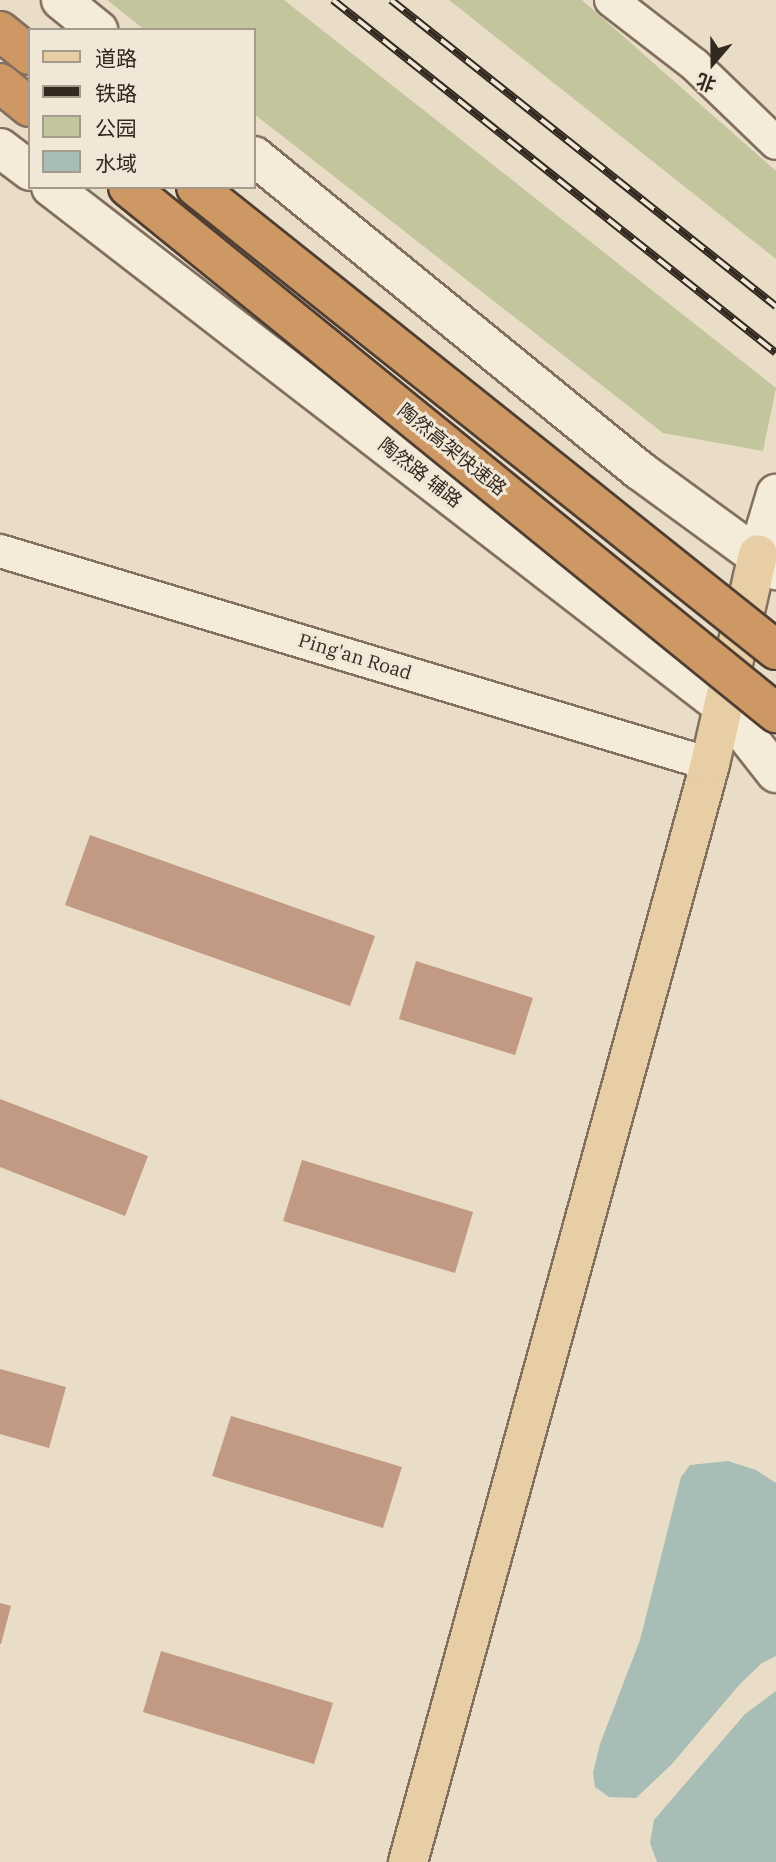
<!DOCTYPE html>
<html>
<head>
<meta charset="utf-8">
<style>
  body { margin:0 }
  #map { position:relative; width:776px; height:1862px; overflow:hidden; background:#e9ddc7; font-family:"IBM Plex Serif","Noto Sans SC",serif }
  div>[style] { position:absolute }
  [style*='--x'] { left:calc(var(--x)*1px); top:calc(var(--y)*1px); width:calc(var(--w)*1px); rotate:calc(var(--a)*1deg) }
  .green>* { inset:0; background:#c3c59c }
  .water>* { inset:0; background:#a8bdb5 }
  .building>* { inset:0; background:#c29982 }
  .roads { filter:drop-shadow(2px 0 #826f5f) drop-shadow(-2px 0 #826f5f) drop-shadow(0 2px #826f5f) drop-shadow(0 -2px #826f5f) }
  .street>* { height:32px; margin:-16px; padding:0 16px; transform-origin:16px; border-radius:16px; background:#f4ebd9 }
  .secondary>* { height:38px; margin:-19px; padding:0 19px; transform-origin:19px; border-radius:19px; background:#f4ebd9 }
  .primary>* { height:38px; margin:-19px; padding:0 19px; transform-origin:19px; border-radius:19px; background:#e7cea4 }
  .highway>* { height:38px; margin:-19px; padding:0 19px; transform-origin:19px; border-radius:19px; background:#cd9863 }
  .rail>* { height:8px; margin-top:-4px; transform-origin:0; background:repeating-linear-gradient(90deg,#f1e7d6 0 16px,#342920 0 32px); box-sizing:border-box; border-block:2px solid #342920 }
  .bridges { filter:drop-shadow(2px 0 #503e32) drop-shadow(-2px 0 #503e32) drop-shadow(0 2px #503e32) drop-shadow(0 -2px #503e32) }
  .highway-bridge>* { height:38px; margin:-19px; padding:0 19px; transform-origin:19px; border-radius:19px; background:#cd9863 }
  span { translate:-50% -50%; white-space:nowrap; text-align:center; line-height:1.15; -webkit-text-stroke:6px #f1e7d6; paint-order:stroke }
  .street-label { font-size:19px; color:#342920 }
  .legend { position:absolute; left:28px; top:28px; width:228px; height:161px; box-sizing:border-box; background:#f1e7d6; border:2px solid #a59b8d; margin:0; padding:9px 12px; list-style:none; font-size:21px; color:#342920 }
  .legend li { display:flex; align-items:center; gap:14px; height:35px }
  .legend b { width:35px; border:2px solid #a59b8d }
  .north { position:absolute; left:678px; top:28px; width:70px; height:70px; -webkit-text-stroke:5px #f1e7d6; paint-order:stroke; rotate:200deg; font-size:19px; font-weight:700; line-height:28px; text-align:center; color:#342920 }
  .north::after { content:''; display:block; margin:auto; width:24px; height:32px; background:#342920; clip-path:polygon(50% 0,100% 100%,50% 72%,0 100%) }
</style>
</head>
<body>
<div id="map">
  <div class="green">
    <div style="clip-path:polygon(107px 0,284px 0,776px 388px,763px 451px,663px 433px,254px 114px,254px 30px,145px 30px)"></div>
    <div style="clip-path:polygon(449px 0,582px 0,776px 171px,776px 259px)"></div>
  </div>
  <div class="water">
    <div style="clip-path:polygon(728px 1461px,756px 1470px,776px 1483px,776px 1656px,762px 1663px,740px 1684px,671px 1765px,636px 1798px,609px 1797px,595px 1787px,593px 1773px,600px 1744px,640px 1640px,681px 1477px,690px 1465px)"></div>
    <div style="clip-path:polygon(776px 1691px,776px 1862px,657px 1862px,650px 1843px,654px 1820px,745px 1714px)"></div>
  </div>
  <div class="building">
    <div style="clip-path:polygon(90px 835px,375px 936px,350px 1006px,65px 905px)"></div>
    <div style="clip-path:polygon(416px 961px,533px 998px,515px 1055px,399px 1019px)"></div>
    <div style="clip-path:polygon(0 1099px,148px 1156px,125px 1216px,0 1167px)"></div>
    <div style="clip-path:polygon(302px 1160px,473px 1212px,455px 1273px,283px 1221px)"></div>
    <div style="clip-path:polygon(0 1369px,66px 1387px,49px 1448px,0 1434px)"></div>
    <div style="clip-path:polygon(231px 1416px,402px 1467px,383px 1528px,212px 1476px)"></div>
    <div style="clip-path:polygon(0 1603px,11px 1606px,1px 1644px,0 1644px)"></div>
    <div style="clip-path:polygon(161px 1651px,333px 1703px,314px 1764px,143px 1712px)"></div>
  </div>
  <div class="roads">
    <div class="street">
      <div style="--x:611;--y:0;--w:106;--a:37.7"></div>
      <div style="--x:695;--y:65;--w:112;--a:43.9"></div>
      <div style="--x:0;--y:551;--w:741;--a:16.7"></div>
    </div>
    <div class="secondary">
      <div style="--x:61;--y:0;--w:48;--a:39"></div>
      <div style="--x:0;--y:148;--w:38;--a:37"></div>
      <div style="--x:254;--y:156;--w:497;--a:39.2"></div>
      <div style="--x:639;--y:470;--w:170;--a:36.1"></div>
      <div style="--x:51;--y:187;--w:850;--a:37.69"></div>
      <div style="--x:724;--y:707;--w:84;--a:51.8"></div>
      <div style="--x:758;--y:554;--w:63;--a:-73.3"></div>
    </div>
    <div class="primary">
      <div style="--x:408;--y:1862;--w:1139;--a:-74.62"></div>
      <div style="--x:710;--y:764;--w:215;--a:-77.1"></div>
    </div>
    <div class="highway">
      <div style="--x:0;--y:31;--w:38;--a:39"></div>
      <div style="--x:0;--y:83;--w:38;--a:39"></div>
    </div>
  </div>
  <div class="rail">
    <div style="--x:333;--y:0;--w:566;--a:38.55"></div>
    <div style="--x:391;--y:0;--w:492;--a:38.5"></div>
  </div>
  <div class="bridges">
    <div class="highway-bridge">
      <div style="--x:128;--y:187;--w:835;--a:39.07"></div>
      <div style="--x:196;--y:187;--w:742;--a:38.6"></div>
    </div>
  </div>
  <div class="street-label">
    <span style="left:452px;top:450px;rotate:39deg">陶然高架快速路</span>
    <span style="left:420px;top:473px;rotate:38deg">陶然路 辅路</span>
    <span style="left:355px;top:657px;rotate:17deg">Ping'an Road</span>
  </div>
  <ul class="legend">
  <li><b style="height:9px;background:#e7cea4"></b>道路</li>
  <li><b style="height:9px;background:#342920"></b>铁路</li>
  <li><b style="height:19px;background:#c3c59c"></b>公园</li>
  <li><b style="height:19px;background:#a8bdb5"></b>水域</li>
  </ul>
  <div class="north">北</div>
</div>
</body>
</html>
